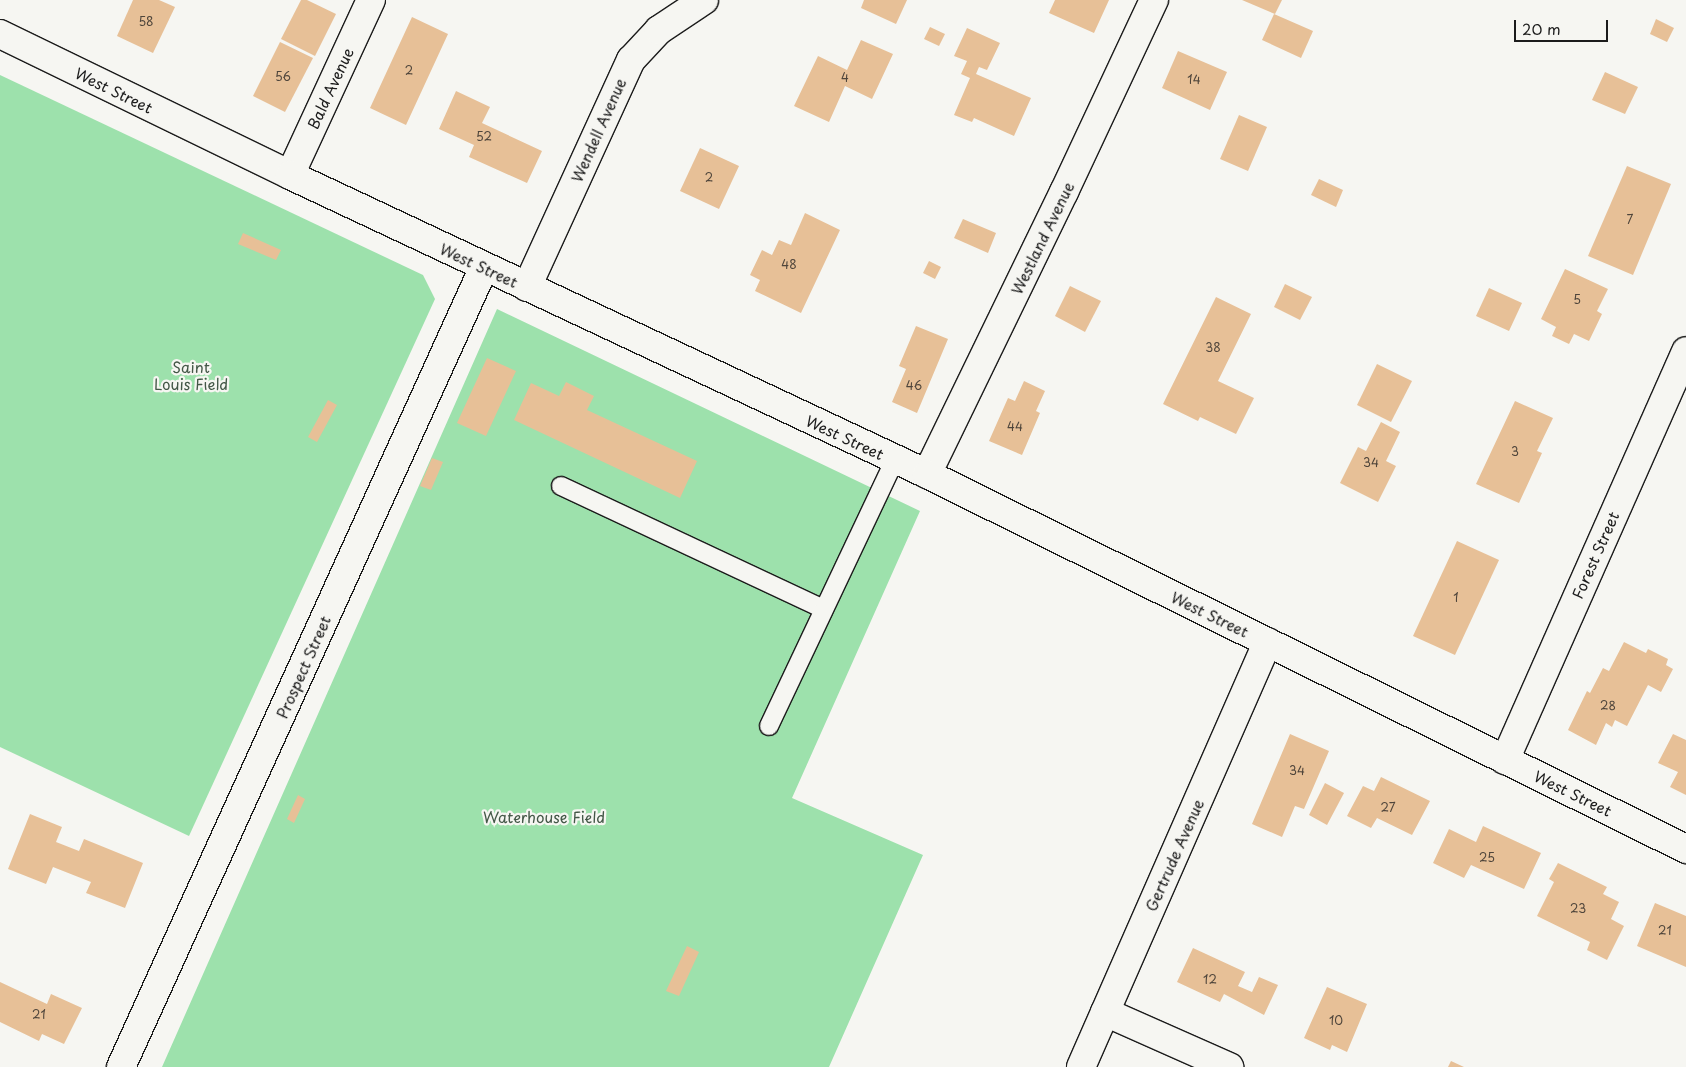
<!DOCTYPE html>
<html>
<head>
<meta charset="utf-8">
<style>
  body { margin:0 }
  #map { position:relative; width:1686px; height:1067px; overflow:hidden; background:#f6f6f2; font-family:"Playpen Sans",sans-serif }
  div>[style] { position:absolute }
  [style*='--x'] { left:calc(var(--x)*1px); top:calc(var(--y)*1px); width:calc(var(--w)*1px); rotate:calc(var(--a)*1deg) }
  .green>* { inset:0; background:#9de1ac }
  .building>* { inset:0; background:#e7c097 }
  .roads { filter:drop-shadow(1px 0 #1c1c1c) drop-shadow(-1px 0 #1c1c1c) drop-shadow(0 1px #1c1c1c) drop-shadow(0 -1px #1c1c1c) }
  .lane>* { height:18px; margin:-9px; padding:0 9px; transform-origin:9px; border-radius:9px; background:#f6f6f2 }
  .street>* { height:28px; margin:-14px; padding:0 14px; transform-origin:14px; border-radius:14px; background:#f6f6f2 }
  .secondary>* { height:28px; margin:-14px; padding:0 14px; transform-origin:14px; border-radius:14px; background:#f6f6f2 }
  span { translate:-50% -50%; white-space:nowrap; text-align:center; line-height:1.15; -webkit-text-stroke:4.5px #f6f6f2; paint-order:stroke }
  .number-label { font-size:12px; color:#4f453b }
  .number-label span { -webkit-text-stroke-width:0 }
  .street-label { font-size:15px; color:#1c1c1c }
  .park-label { font-size:15px; color:#435747 }
  .scale { position:absolute; left:1514px; top:20px; width:94px; height:22px; box-sizing:border-box; border:2px solid #1c1c1c; border-top:0; padding-left:6px; font-size:15px; line-height:18px; white-space:nowrap; color:#1c1c1c; -webkit-text-stroke:4px #f6f6f2; paint-order:stroke }
</style>
</head>
<body>
<div id="map">
  <div class="green">
    <div style="clip-path:polygon(0 75px,423px 275px,435px 299px,189px 836px,0 747px)"></div>
    <div style="clip-path:polygon(497px 309px,920px 511px,792px 798px,923px 855px,829px 1067px,162px 1067px)"></div>
  </div>
  <div class="building">
    <div style="clip-path:polygon(133px 0,159px 0,175px 7px,153px 53px,117px 36px)"></div>
    <div style="clip-path:polygon(301px 0,307px 0,336px 14px,315px 56px,281px 39px)"></div>
    <div style="clip-path:polygon(864px 0,907px 0,896px 24px,861px 8px)"></div>
    <div style="clip-path:polygon(1055px 0,1109px 0,1094px 33px,1049px 13px)"></div>
    <div style="clip-path:polygon(1242px 0,1282px 0,1275px 14px)"></div>
    <div style="clip-path:polygon(1274px 14px,1313px 31px,1301px 58px,1262px 40px)"></div>
    <div style="clip-path:polygon(412px 17px,448px 34px,406px 125px,370px 108px)"></div>
    <div style="clip-path:polygon(1656px 19px,1674px 28px,1667px 42px,1650px 34px)"></div>
    <div style="clip-path:polygon(930px 27px,945px 34px,939px 46px,924px 39px)"></div>
    <div style="clip-path:polygon(967px 28px,1000px 43px,987px 70px,979px 67px,976px 74px,1031px 98px,1014px 136px,974px 118px,972px 122px,954px 115px,970px 78px,961px 74px,967px 61px,954px 56px)"></div>
    <div style="clip-path:polygon(861px 40px,893px 54px,872px 99px,845px 86px,829px 122px,794px 106px,818px 56px,847px 70px)"></div>
    <div style="clip-path:polygon(280px 42px,313px 58px,285px 112px,253px 96px)"></div>
    <div style="clip-path:polygon(1178px 51px,1227px 72px,1210px 110px,1162px 88px)"></div>
    <div style="clip-path:polygon(1605px 72px,1638px 87px,1625px 114px,1592px 100px)"></div>
    <div style="clip-path:polygon(456px 91px,490px 107px,482px 123px,542px 151px,527px 183px,469px 157px,474px 145px,439px 129px)"></div>
    <div style="clip-path:polygon(1239px 115px,1267px 127px,1248px 171px,1220px 159px)"></div>
    <div style="clip-path:polygon(700px 148px,739px 166px,719px 209px,680px 191px)"></div>
    <div style="clip-path:polygon(1627px 166px,1671px 184px,1633px 275px,1588px 256px)"></div>
    <div style="clip-path:polygon(1319px 179px,1343px 190px,1336px 207px,1311px 195px)"></div>
    <div style="clip-path:polygon(805px 213px,840px 230px,801px 313px,755px 291px,760px 280px,750px 275px,762px 250px,772px 255px,779px 240px,791px 245px)"></div>
    <div style="clip-path:polygon(963px 219px,996px 233px,988px 253px,954px 238px)"></div>
    <div style="clip-path:polygon(243px 233px,281px 250px,276px 260px,238px 244px)"></div>
    <div style="clip-path:polygon(929px 261px,941px 267px,935px 279px,923px 273px)"></div>
    <div style="clip-path:polygon(1565px 269px,1608px 289px,1597px 311px,1602px 314px,1589px 341px,1574px 334px,1569px 344px,1552px 336px,1556px 327px,1541px 319px)"></div>
    <div style="clip-path:polygon(1285px 284px,1312px 297px,1300px 320px,1274px 307px)"></div>
    <div style="clip-path:polygon(1070px 286px,1101px 301px,1085px 332px,1055px 316px)"></div>
    <div style="clip-path:polygon(1489px 288px,1522px 303px,1509px 331px,1476px 316px)"></div>
    <div style="clip-path:polygon(1216px 297px,1251px 314px,1218px 381px,1254px 398px,1236px 434px,1200px 417px,1198px 421px,1163px 404px)"></div>
    <div style="clip-path:polygon(916px 326px,948px 339px,917px 413px,892px 402px,906px 369px,899px 366px)"></div>
    <div style="clip-path:polygon(487px 358px,516px 371px,486px 436px,457px 423px)"></div>
    <div style="clip-path:polygon(1377px 364px,1412px 381px,1391px 422px,1357px 405px)"></div>
    <div style="clip-path:polygon(1024px 381px,1045px 391px,1036px 411px,1040px 413px,1022px 455px,989px 441px,1008px 398px,1015px 401px)"></div>
    <div style="clip-path:polygon(566px 382px,594px 396px,587px 410px,697px 461px,680px 498px,514px 420px,531px 383px,559px 396px)"></div>
    <div style="clip-path:polygon(328px 400px,337px 405px,317px 442px,308px 437px)"></div>
    <div style="clip-path:polygon(1515px 401px,1553px 418px,1537px 451px,1542px 453px,1519px 503px,1476px 484px)"></div>
    <div style="clip-path:polygon(1381px 422px,1400px 432px,1386px 461px,1396px 466px,1378px 502px,1340px 483px,1358px 447px,1366px 451px)"></div>
    <div style="clip-path:polygon(432px 458px,443px 462px,431px 490px,420px 486px)"></div>
    <div style="clip-path:polygon(1457px 541px,1499px 560px,1455px 655px,1413px 636px)"></div>
    <div style="clip-path:polygon(1624px 642px,1646px 653px,1648px 649px,1668px 659px,1666px 665px,1673px 669px,1661px 692px,1648px 685px,1627px 726px,1615px 720px,1612px 727px,1606px 723px,1596px 745px,1568px 730px,1587px 691px,1590px 693px,1603px 668px,1609px 671px)"></div>
    <div style="clip-path:polygon(1290px 734px,1329px 751px,1304px 809px,1295px 806px,1282px 837px,1252px 824px)"></div>
    <div style="clip-path:polygon(1673px 734px,1686px 740px,1686px 795px,1670px 787px,1678px 772px,1658px 763px)"></div>
    <div style="clip-path:polygon(1381px 777px,1430px 801px,1412px 835px,1377px 818px,1371px 828px,1347px 816px,1363px 786px,1374px 791px)"></div>
    <div style="clip-path:polygon(1325px 783px,1344px 793px,1327px 825px,1309px 815px)"></div>
    <div style="clip-path:polygon(298px 795px,305px 799px,294px 823px,287px 819px)"></div>
    <div style="clip-path:polygon(30px 814px,62px 827px,56px 842px,79px 851px,84px 839px,143px 863px,125px 908px,86px 893px,91px 882px,53px 867px,46px 884px,8px 869px)"></div>
    <div style="clip-path:polygon(1483px 826px,1541px 853px,1524px 889px,1471px 865px,1464px 878px,1433px 863px,1449px 829px,1476px 842px)"></div>
    <div style="clip-path:polygon(1558px 863px,1607px 887px,1603px 894px,1619px 902px,1611px 919px,1624px 926px,1607px 960px,1587px 950px,1590px 942px,1537px 916px,1554px 882px,1549px 879px)"></div>
    <div style="clip-path:polygon(1655px 903px,1686px 916px,1686px 967px,1637px 946px)"></div>
    <div style="clip-path:polygon(687px 946px,699px 952px,679px 996px,666px 991px)"></div>
    <div style="clip-path:polygon(1193px 948px,1245px 972px,1238px 986px,1252px 992px,1259px 977px,1278px 985px,1264px 1015px,1224px 994px,1220px 1002px,1177px 982px)"></div>
    <div style="clip-path:polygon(0 982px,47px 1004px,51px 994px,82px 1008px,64px 1044px,42px 1034px,39px 1041px,0 1022px)"></div>
    <div style="clip-path:polygon(1327px 987px,1367px 1004px,1347px 1052px,1332px 1045px,1330px 1050px,1304px 1038px)"></div>
    <div style="clip-path:polygon(1451px 1061px,1464px 1067px,1448px 1067px)"></div>
  </div>
  <div class="roads">
    <div class="lane">
      <div style="--x:561;--y:486;--w:290;--a:25.1"></div>
      <div style="--x:769;--y:726;--w:294;--a:-64.7"></div>
    </div>
    <div class="street">
      <div style="--x:290;--y:175;--w:193;--a:-65.2"></div>
      <div style="--x:527;--y:287;--w:250;--a:-65.4"></div>
      <div style="--x:631;--y:60;--w:41;--a:-47"></div>
      <div style="--x:659;--y:30;--w:54;--a:-33.7"></div>
      <div style="--x:927;--y:474;--w:314;--a:-64.1"></div>
      <div style="--x:1064;--y:192;--w:212;--a:-64.9"></div>
      <div style="--x:1505;--y:760;--w:447;--a:-66.1"></div>
      <div style="--x:1105;--y:1012;--w:136;--a:23.9"></div>
      <div style="--x:121;--y:1067;--w:879;--a:-65.59"></div>
      <div style="--x:1081;--y:1067;--w:464;--a:-66.3"></div>
    </div>
    <div class="secondary">
      <div style="--x:0;--y:34;--w:322;--a:25.9"></div>
      <div style="--x:290;--y:175;--w:704;--a:25.14"></div>
      <div style="--x:927;--y:474;--w:847;--a:26.29"></div>
    </div>
  </div>
  <div class="number-label">
    <span style="left:146px;top:22px">58</span>
    <span style="left:409px;top:71px">2</span>
    <span style="left:283px;top:77px">56</span>
    <span style="left:845px;top:78px">4</span>
    <span style="left:1194px;top:80px">14</span>
    <span style="left:484px;top:137px">52</span>
    <span style="left:709px;top:178px">2</span>
    <span style="left:1630px;top:220px">7</span>
    <span style="left:789px;top:265px">48</span>
    <span style="left:1577px;top:300px">5</span>
    <span style="left:1213px;top:348px">38</span>
    <span style="left:914px;top:386px">46</span>
    <span style="left:1015px;top:427px">44</span>
    <span style="left:1515px;top:452px">3</span>
    <span style="left:1371px;top:463px">34</span>
    <span style="left:1456px;top:598px">1</span>
    <span style="left:1608px;top:706px">28</span>
    <span style="left:1297px;top:771px">34</span>
    <span style="left:1388px;top:808px">27</span>
    <span style="left:1487px;top:858px">25</span>
    <span style="left:1578px;top:909px">23</span>
    <span style="left:1665px;top:931px">21</span>
    <span style="left:1210px;top:980px">12</span>
    <span style="left:39px;top:1015px">21</span>
    <span style="left:1336px;top:1021px">10</span>
  </div>
  <div class="street-label">
    <span style="left:330px;top:88px;rotate:-65deg">Bald Avenue</span>
    <span style="left:114px;top:90px;rotate:26deg">West Street</span>
    <span style="left:598px;top:130px;rotate:-66deg">Wendell Avenue</span>
    <span style="left:1042px;top:238px;rotate:-64deg">Westland Avenue</span>
    <span style="left:479px;top:265px;rotate:25deg">West Street</span>
    <span style="left:845px;top:437px;rotate:25deg">West Street</span>
    <span style="left:1595px;top:555px;rotate:-66deg">Forest Street</span>
    <span style="left:1210px;top:614px;rotate:26deg">West Street</span>
    <span style="left:303px;top:667px;rotate:-66deg">Prospect Street</span>
    <span style="left:1573px;top:793px;rotate:26deg">West Street</span>
    <span style="left:1174px;top:855px;rotate:-66deg">Gertrude Avenue</span>
  </div>
  <div class="park-label">
    <span style="left:191px;top:375px">Saint<br>Louis Field</span>
    <span style="left:544px;top:817px">Waterhouse Field</span>
  </div>
  <div class="scale">20 m</div>
</div>
</body>
</html>
